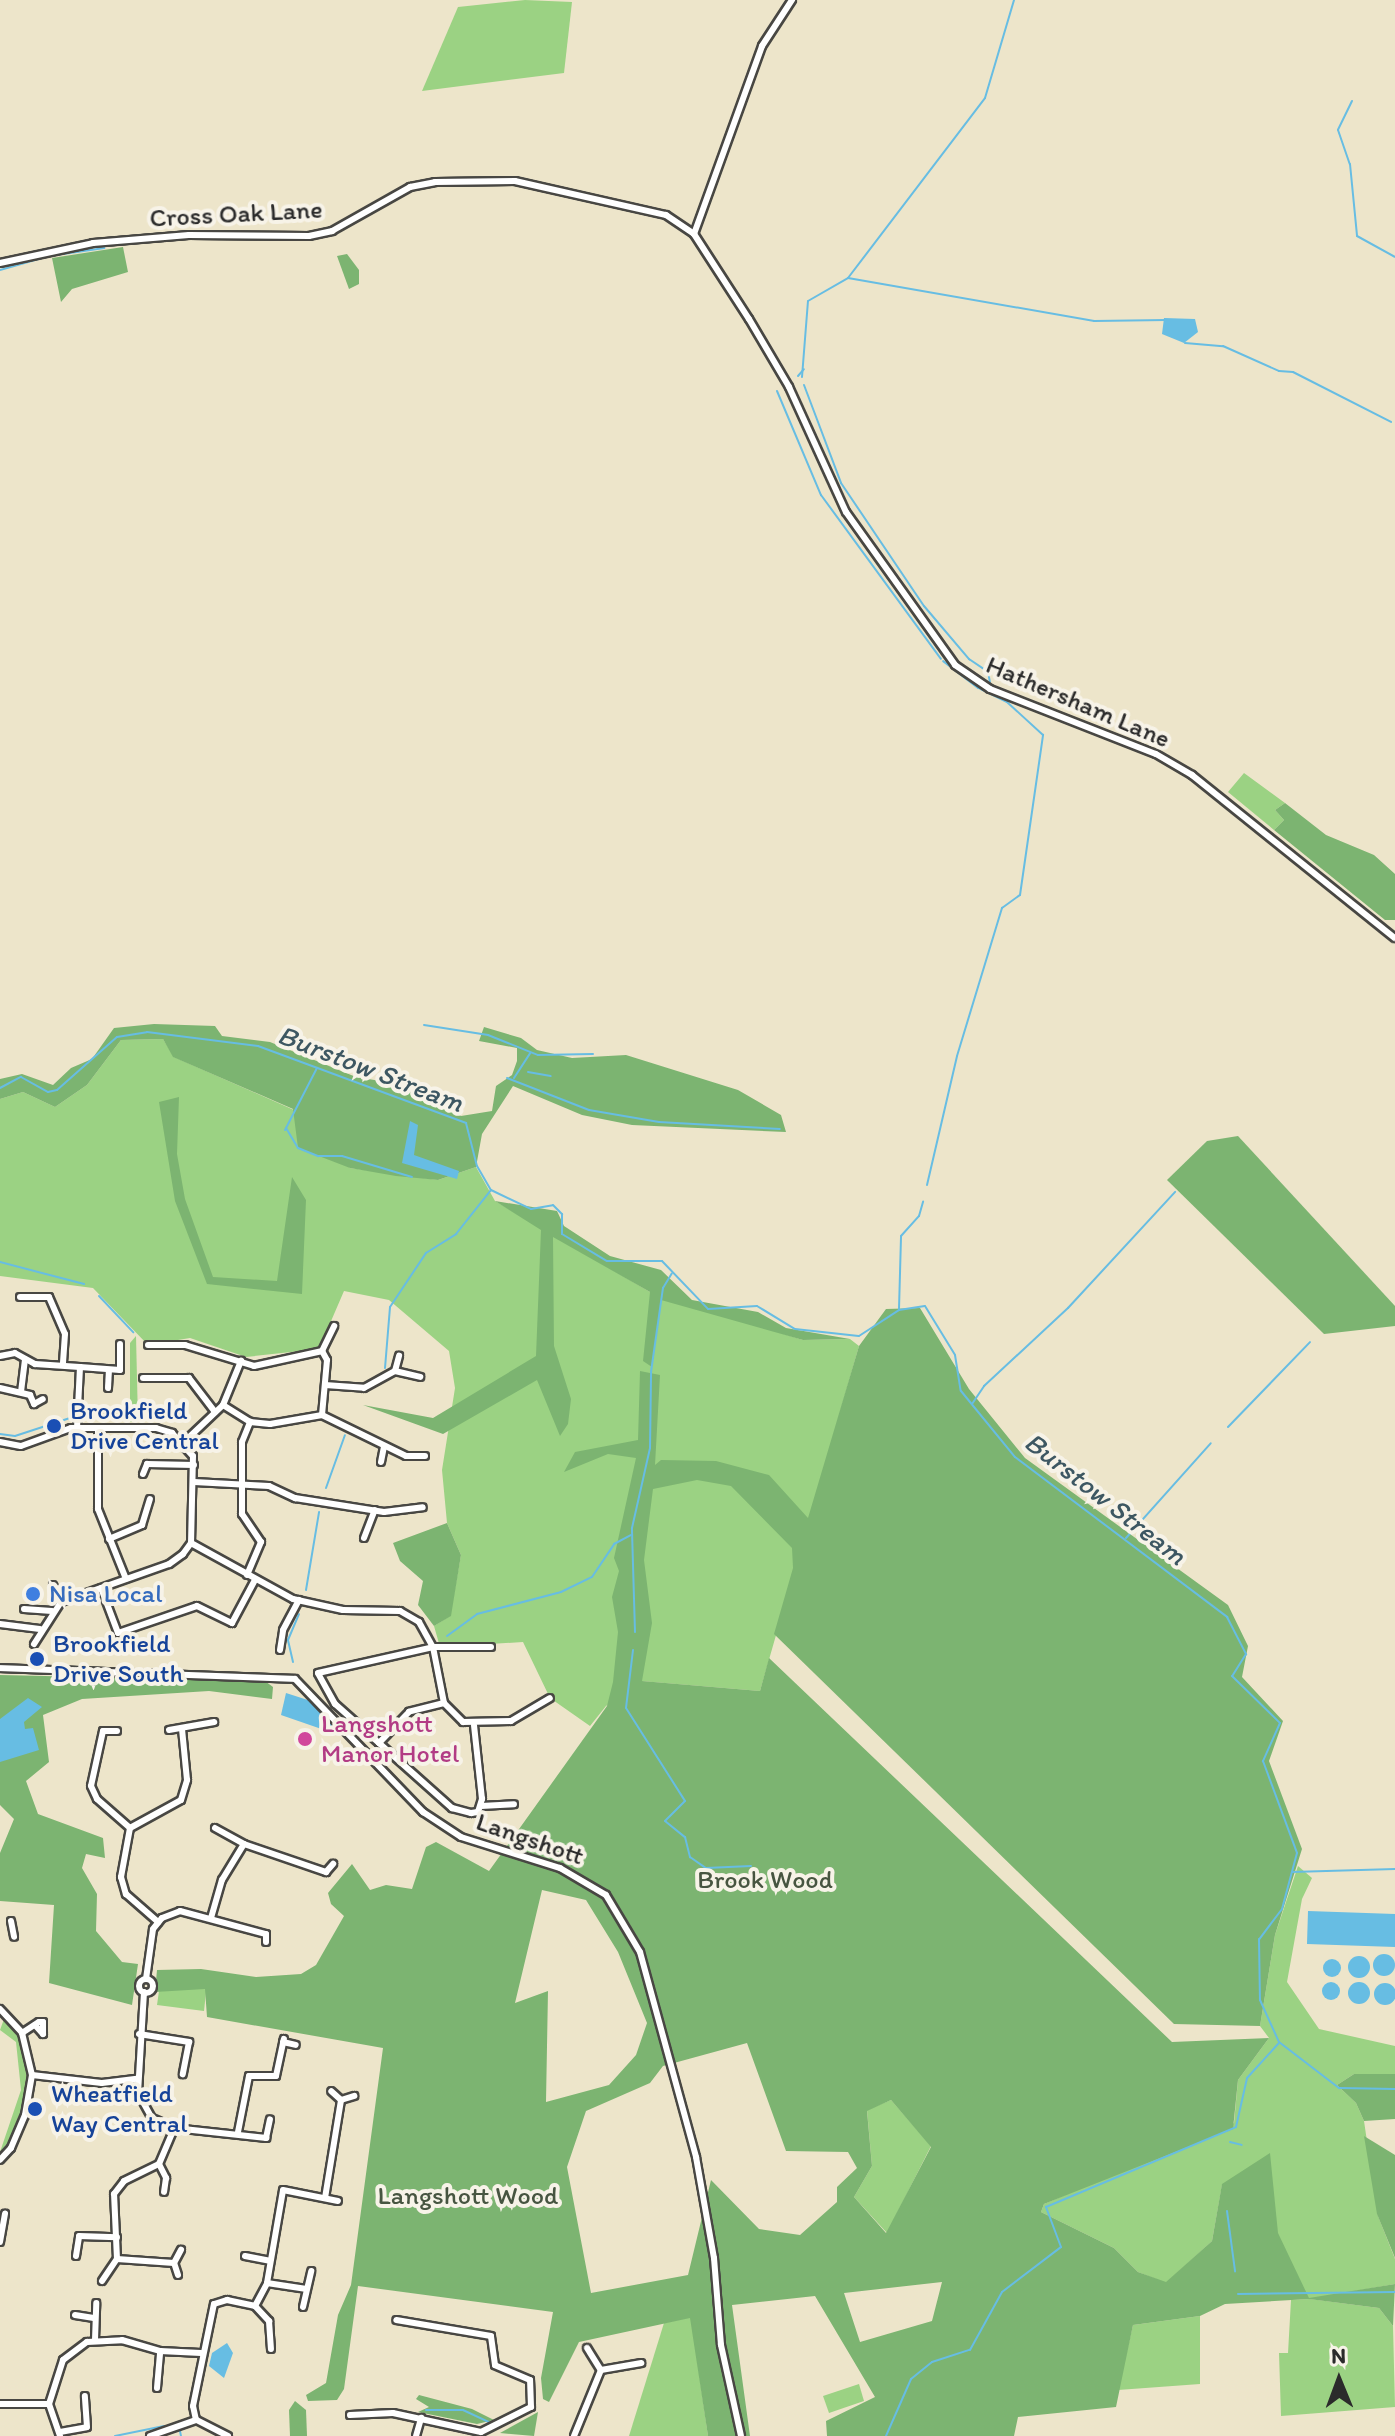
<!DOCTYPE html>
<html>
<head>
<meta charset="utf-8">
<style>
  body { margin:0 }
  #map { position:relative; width:1395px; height:2436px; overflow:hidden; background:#ede5ca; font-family:Itim,sans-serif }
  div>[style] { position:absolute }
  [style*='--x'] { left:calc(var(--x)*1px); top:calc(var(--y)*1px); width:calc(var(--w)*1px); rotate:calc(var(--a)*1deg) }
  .green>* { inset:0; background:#9bd283 }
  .forest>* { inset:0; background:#7cb471 }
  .water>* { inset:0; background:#67bde3 }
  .round { border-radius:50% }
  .stream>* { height:2px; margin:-1px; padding:0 1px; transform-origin:1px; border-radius:1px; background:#67bde3 }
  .roads { filter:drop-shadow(2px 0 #484743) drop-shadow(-2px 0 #484743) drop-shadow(0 2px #484743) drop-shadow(0 -2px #484743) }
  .minor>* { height:6px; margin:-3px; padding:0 3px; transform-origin:3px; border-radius:3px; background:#fff }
  .minor>.ring { margin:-3px; padding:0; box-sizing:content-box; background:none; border:6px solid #fff; border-radius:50% }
  .dots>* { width:22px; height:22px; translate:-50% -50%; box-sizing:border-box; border:4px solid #f7f3e8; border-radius:50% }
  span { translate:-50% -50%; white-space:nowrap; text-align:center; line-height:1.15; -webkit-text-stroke:8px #f7f3e8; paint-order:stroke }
  .street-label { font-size:26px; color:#2b2b2b }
  .transit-label { font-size:26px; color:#164399 }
  .left { translate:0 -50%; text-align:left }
  .shop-label { font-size:26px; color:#366cbe }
  .hotel-label { font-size:26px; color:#b23c85 }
  .park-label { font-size:26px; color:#475541 }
  .water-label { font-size:28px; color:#3d5762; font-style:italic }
  .north { position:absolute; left:1299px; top:2340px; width:80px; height:80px; -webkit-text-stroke:6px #f7f3e8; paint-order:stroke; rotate:359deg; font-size:22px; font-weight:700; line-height:32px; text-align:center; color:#2b2b2b }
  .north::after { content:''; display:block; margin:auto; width:28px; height:36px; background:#2b2b2b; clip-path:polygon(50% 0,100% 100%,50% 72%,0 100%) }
</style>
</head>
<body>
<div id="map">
  <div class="green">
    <div style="clip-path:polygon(525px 0,572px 2px,564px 73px,422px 91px,458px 7px)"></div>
    <div style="clip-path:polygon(1244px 773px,1285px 803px,1275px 810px,1284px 820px,1274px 830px,1228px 792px)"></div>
    <div style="clip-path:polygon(163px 1039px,174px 1057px,294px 1110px,350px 1168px,438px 1180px,476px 1167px,495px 1201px,650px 1292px,803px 1340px,850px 1339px,859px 1346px,760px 1691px,641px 1681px,606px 1706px,590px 1726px,550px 1698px,523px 1642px,440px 1647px,434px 1626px,450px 1616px,461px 1555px,447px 1523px,442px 1470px,455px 1388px,449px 1351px,389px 1300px,344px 1291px,319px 1349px,246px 1357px,190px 1338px,148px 1345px,93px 1288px,0 1276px,0 1099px,23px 1092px,55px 1107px,87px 1085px,121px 1040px)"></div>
    <div style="clip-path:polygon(136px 1336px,138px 1421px,130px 1422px,130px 1343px)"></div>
    <div style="clip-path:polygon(1298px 1866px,1312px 1878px,1302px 1899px,1287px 1982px,1319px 2029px,1395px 2046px,1395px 2074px,1354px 2074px,1337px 2085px,1356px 2103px,1364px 2121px,1378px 2216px,1395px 2259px,1395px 2284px,1310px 2299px,1379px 2308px,1393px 2326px,1395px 2407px,1281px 2416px,1279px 2353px,1288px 2353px,1291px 2300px,1309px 2299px,1221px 2235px,1222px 2185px,1212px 2241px,1166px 2283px,1138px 2272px,1114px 2248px,1041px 2212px,1044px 2204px,1234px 2123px,1238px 2080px,1269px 2038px,1260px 2026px,1275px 1935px)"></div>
    <div style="clip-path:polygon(161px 1977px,207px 1983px,204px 2011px,157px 2005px)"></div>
    <div style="clip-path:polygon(4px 2019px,16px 2031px,28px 2066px,22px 2114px,15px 2135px,0 2152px,21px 2090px,16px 2042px,0 2030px)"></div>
    <div style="clip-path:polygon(891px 2100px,931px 2146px,887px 2233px,854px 2197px,872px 2166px,867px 2110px)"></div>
    <div style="clip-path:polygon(1200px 2316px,1200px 2384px,1118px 2390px,1133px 2325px)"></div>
    <div style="clip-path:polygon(691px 2317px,708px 2436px,629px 2436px,664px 2323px)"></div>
    <div style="clip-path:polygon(859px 2384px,864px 2401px,829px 2413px,823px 2396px)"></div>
  </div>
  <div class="forest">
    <div style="clip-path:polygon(123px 247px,128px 272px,72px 289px,61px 302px,52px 258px)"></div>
    <div style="clip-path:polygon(347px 254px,359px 270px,359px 284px,349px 289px,337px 256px)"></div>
    <div style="clip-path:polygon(1285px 803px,1326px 835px,1374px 855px,1395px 874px,1395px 920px,1385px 920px,1274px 830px,1284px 820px,1275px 810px)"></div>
    <div style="clip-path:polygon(154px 1024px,215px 1026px,222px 1036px,270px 1042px,356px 1077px,417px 1087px,461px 1116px,492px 1111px,496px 1086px,512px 1075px,517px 1061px,517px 1048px,479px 1041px,484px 1027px,521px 1038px,537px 1050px,572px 1058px,626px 1055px,738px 1090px,781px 1115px,786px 1132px,632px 1125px,582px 1115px,513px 1086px,482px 1134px,476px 1167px,438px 1180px,396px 1176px,350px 1168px,298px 1148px,293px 1109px,173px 1057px,163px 1039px,121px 1040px,87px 1085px,55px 1107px,23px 1092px,0 1099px,0 1079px,22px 1074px,53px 1085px,71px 1068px,92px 1059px,114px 1028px)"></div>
    <div style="clip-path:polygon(179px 1097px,177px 1154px,185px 1199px,213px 1277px,277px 1281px,292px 1177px,306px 1200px,302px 1294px,207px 1284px,175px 1201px,159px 1102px)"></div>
    <div style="clip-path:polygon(1238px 1136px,1395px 1306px,1395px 1326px,1324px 1334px,1167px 1180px,1207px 1141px)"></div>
    <div style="clip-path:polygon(495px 1201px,557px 1211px,564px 1226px,610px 1256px,661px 1270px,692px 1300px,758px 1312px,786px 1328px,850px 1339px,803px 1340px,661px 1300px,652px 1367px,643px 1361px,650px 1292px,553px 1237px,554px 1346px,571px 1399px,568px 1424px,560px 1436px,537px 1380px,443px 1434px,363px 1405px,433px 1418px,536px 1356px,541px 1230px)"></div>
    <div style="clip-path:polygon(evenodd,920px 1308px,969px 1389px,1025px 1458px,1228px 1605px,1248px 1646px,1242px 1677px,1283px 1721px,1269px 1761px,1302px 1849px,1275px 1935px,1260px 2026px,1174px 2024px,774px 1634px,793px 1568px,792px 1548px,731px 1486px,697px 1480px,653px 1489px,644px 1560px,652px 1623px,642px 1681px,760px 1691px,769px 1658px,1172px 2042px,1269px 2038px,1238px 2080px,1233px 2129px,1044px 2204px,1041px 2212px,1114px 2248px,1138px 2272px,1166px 2282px,1212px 2241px,1222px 2184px,1270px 2153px,1278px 2233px,1309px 2298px,1395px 2284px,1393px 2326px,1379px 2308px,1309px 2299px,1225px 2304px,1200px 2316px,1133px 2325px,1116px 2407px,1018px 2417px,1014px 2436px,827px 2436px,826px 2421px,875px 2397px,815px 2296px,732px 2305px,750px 2436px,708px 2436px,690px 2318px,579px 2342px,549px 2402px,543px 2399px,541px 2378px,553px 2312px,358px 2286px,344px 2389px,337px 2400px,308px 2401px,306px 2395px,326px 2383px,338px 2315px,351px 2285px,383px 2048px,207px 2017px,205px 1989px,155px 1992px,157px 1970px,201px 1969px,256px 1977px,301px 1974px,316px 1965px,344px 1916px,331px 1904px,328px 1893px,352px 1864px,370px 1890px,386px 1885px,412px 1889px,426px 1847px,436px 1842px,489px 1871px,607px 1706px,613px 1682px,618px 1632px,612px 1597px,619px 1571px,614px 1558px,636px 1458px,608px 1454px,564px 1472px,575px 1452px,638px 1440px,640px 1371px,660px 1375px,655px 1465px,661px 1460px,716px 1461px,769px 1475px,808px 1518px,859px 1346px,886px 1309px,920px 1308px,542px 1890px,586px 1900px,618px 1952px,647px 2023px,636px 2055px,609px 2085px,546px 2102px,548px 1991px,515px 2003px,542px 1890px,920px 1308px,747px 2043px,786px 2151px,848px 2152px,857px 2168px,837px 2187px,837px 2202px,800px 2235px,759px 2229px,711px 2180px,688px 2275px,591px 2293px,567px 2167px,586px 2111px,650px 2083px,663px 2066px,747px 2043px,920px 1308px,891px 2100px,931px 2147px,886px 2233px,854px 2197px,872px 2166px,867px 2111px,891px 2100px,920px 1308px,942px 2282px,932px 2321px,860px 2342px,844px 2293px,942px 2282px)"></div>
    <div style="clip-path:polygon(447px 1523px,461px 1555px,451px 1616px,434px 1626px,418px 1605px,423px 1581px,400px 1561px,393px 1543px)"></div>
    <div style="clip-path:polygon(0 1675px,265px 1681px,273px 1687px,272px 1699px,209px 1691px,82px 1699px,43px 1715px,49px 1762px,26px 1781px,38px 1814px,103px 1838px,105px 1858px,86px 1854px,82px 1868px,97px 1894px,96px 1931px,122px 1962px,138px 1964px,132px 2005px,49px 1983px,54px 1905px,0 1901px,0 1853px,14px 1819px,0 1805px)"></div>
    <div style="clip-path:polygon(1354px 2074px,1395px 2074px,1395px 2119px,1364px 2121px,1356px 2103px,1337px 2085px)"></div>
    <div style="clip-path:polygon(1364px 2136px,1395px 2155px,1395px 2258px,1377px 2214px)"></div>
    <div style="clip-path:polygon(419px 2395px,472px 2409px,494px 2420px,477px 2424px,418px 2412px,429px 2407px,416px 2399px)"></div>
    <div style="clip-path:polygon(295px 2401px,306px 2410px,307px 2436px,290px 2436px,289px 2410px)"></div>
    <div style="clip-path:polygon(538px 2412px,534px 2436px,500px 2433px)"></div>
  </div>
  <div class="water">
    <div style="clip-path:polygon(1164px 318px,1195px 319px,1198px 332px,1184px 343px,1162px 334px)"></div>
    <div style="clip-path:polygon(410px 1121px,418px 1125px,414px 1155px,459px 1171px,457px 1179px,402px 1163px)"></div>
    <div style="clip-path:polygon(286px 1693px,314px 1702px,337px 1728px,333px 1733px,281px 1715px)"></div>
    <div style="clip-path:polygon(28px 1698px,42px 1707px,24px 1722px,25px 1729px,33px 1728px,39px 1750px,0 1762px,0 1719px)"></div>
    <div style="clip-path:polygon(1308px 1911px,1395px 1914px,1395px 1947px,1307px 1944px)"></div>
    <div class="round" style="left:1373px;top:1954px;width:22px;height:22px"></div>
    <div class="round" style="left:1348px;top:1956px;width:22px;height:22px"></div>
    <div class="round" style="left:1323px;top:1959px;width:18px;height:18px"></div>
    <div class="round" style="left:1348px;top:1982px;width:22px;height:22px"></div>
    <div class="round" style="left:1322px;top:1982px;width:18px;height:18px"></div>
    <div class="round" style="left:1374px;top:1983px;width:22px;height:22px"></div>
    <div style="clip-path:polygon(227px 2343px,233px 2353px,224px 2378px,209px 2366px,212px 2353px)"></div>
  </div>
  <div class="stream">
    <div style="--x:1352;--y:101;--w:32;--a:116"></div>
    <div style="--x:1338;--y:130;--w:36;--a:71"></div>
    <div style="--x:1350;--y:164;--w:72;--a:84.4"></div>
    <div style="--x:1357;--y:236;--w:43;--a:28.9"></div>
    <div style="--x:0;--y:270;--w:51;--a:-15.9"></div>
    <div style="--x:49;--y:256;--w:56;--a:-8.3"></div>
    <div style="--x:848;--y:278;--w:250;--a:9.9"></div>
    <div style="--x:1094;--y:321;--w:72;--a:-0.8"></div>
    <div style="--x:1185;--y:343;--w:38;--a:5"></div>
    <div style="--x:1223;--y:346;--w:61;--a:24.1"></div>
    <div style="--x:1279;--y:371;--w:14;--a:4"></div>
    <div style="--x:1293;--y:372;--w:110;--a:27"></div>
    <div style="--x:798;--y:376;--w:9;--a:-49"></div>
    <div style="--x:802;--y:377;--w:76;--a:-85.5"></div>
    <div style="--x:808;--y:301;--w:46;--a:-29.9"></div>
    <div style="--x:848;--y:278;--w:226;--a:-52.7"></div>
    <div style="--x:985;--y:98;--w:102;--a:-73.5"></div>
    <div style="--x:804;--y:385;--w:105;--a:69.3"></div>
    <div style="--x:841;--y:483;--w:148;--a:56"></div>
    <div style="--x:924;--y:606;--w:70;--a:49.7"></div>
    <div style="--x:969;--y:659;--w:23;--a:34"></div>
    <div style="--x:988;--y:672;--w:10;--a:79"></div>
    <div style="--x:777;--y:391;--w:113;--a:67.1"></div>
    <div style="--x:821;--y:495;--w:203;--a:53.8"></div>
    <div style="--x:424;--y:1025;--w:65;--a:8.9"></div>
    <div style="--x:488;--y:1035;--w:54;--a:21.8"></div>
    <div style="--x:538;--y:1055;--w:55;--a:-1"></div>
    <div style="--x:528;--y:1072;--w:23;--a:10"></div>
    <div style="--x:507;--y:1078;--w:88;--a:21.3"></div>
    <div style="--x:589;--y:1110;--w:71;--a:9.7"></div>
    <div style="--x:659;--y:1122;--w:121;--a:3.3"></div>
    <div style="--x:514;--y:1078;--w:30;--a:-57"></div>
    <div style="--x:0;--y:1088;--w:24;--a:-28"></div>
    <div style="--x:21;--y:1077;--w:31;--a:29"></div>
    <div style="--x:48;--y:1092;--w:9;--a:-13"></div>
    <div style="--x:57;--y:1090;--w:80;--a:-41.5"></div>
    <div style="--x:117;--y:1037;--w:30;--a:-9"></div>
    <div style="--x:147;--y:1032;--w:112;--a:7.2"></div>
    <div style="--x:258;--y:1046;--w:222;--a:20.3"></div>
    <div style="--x:466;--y:1123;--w:44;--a:75.7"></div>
    <div style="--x:477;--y:1166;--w:28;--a:60"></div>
    <div style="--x:491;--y:1190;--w:44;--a:25.4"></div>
    <div style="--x:531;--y:1209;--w:22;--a:-10"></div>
    <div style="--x:553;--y:1205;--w:13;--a:45"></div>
    <div style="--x:562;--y:1214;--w:20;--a:90"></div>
    <div style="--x:562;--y:1234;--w:52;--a:31"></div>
    <div style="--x:607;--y:1261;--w:55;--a:0"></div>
    <div style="--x:662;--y:1261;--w:66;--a:46.2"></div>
    <div style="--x:708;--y:1309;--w:49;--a:-3.5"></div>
    <div style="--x:757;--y:1306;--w:44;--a:31.2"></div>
    <div style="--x:795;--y:1329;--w:64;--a:6.2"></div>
    <div style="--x:859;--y:1336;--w:48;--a:-33"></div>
    <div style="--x:899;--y:1310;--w:26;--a:-9"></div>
    <div style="--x:925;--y:1306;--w:57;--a:58.5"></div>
    <div style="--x:955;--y:1355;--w:36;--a:81"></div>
    <div style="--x:961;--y:1391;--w:85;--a:50.7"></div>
    <div style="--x:1015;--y:1457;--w:266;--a:37"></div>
    <div style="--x:1227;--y:1617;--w:42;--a:62.8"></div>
    <div style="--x:1246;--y:1654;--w:26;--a:122"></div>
    <div style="--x:1232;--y:1676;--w:67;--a:44.4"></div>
    <div style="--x:1280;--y:1723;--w:42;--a:114.1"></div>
    <div style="--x:1263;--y:1761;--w:98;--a:69.7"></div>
    <div style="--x:1297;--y:1853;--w:58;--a:105"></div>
    <div style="--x:1282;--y:1909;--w:38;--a:127"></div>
    <div style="--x:1259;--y:1939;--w:61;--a:89.1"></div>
    <div style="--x:1260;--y:2000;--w:46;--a:65.7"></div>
    <div style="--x:1279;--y:2042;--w:76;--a:37.5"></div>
    <div style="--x:1339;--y:2088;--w:56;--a:1"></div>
    <div style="--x:286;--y:1128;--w:23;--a:59"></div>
    <div style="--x:298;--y:1148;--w:22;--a:22"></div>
    <div style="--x:318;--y:1156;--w:24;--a:0"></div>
    <div style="--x:342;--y:1156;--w:73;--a:16.7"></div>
    <div style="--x:285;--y:1130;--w:70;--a:-62.7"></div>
    <div style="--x:927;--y:1185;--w:132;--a:-76.9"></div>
    <div style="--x:957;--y:1056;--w:155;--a:-73.1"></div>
    <div style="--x:1002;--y:908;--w:22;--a:-36"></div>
    <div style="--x:1020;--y:895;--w:162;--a:-81.8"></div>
    <div style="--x:1043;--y:735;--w:49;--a:-137.5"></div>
    <div style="--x:1007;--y:702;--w:32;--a:-154"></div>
    <div style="--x:978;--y:688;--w:44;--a:-142.4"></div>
    <div style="--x:0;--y:1262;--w:87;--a:14.7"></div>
    <div style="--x:99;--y:1296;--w:50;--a:46.6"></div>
    <div style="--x:899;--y:1309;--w:73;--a:-88.4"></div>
    <div style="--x:901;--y:1236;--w:27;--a:-48"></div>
    <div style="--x:919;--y:1216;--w:15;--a:-74"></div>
    <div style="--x:385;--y:1368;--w:61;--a:-85.3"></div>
    <div style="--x:390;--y:1307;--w:65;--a:-56.3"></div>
    <div style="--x:426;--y:1253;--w:36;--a:-32"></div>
    <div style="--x:456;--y:1234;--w:56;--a:-51.5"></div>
    <div style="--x:972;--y:1404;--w:22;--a:-56"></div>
    <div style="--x:984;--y:1386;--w:115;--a:-42.9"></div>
    <div style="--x:1068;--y:1308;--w:158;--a:-47.3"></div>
    <div style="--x:1228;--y:1427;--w:118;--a:-46"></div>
    <div style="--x:0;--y:1434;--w:15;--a:8"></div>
    <div style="--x:15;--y:1436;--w:61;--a:-18.1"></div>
    <div style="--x:326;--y:1488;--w:56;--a:-70.3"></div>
    <div style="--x:1126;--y:1538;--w:127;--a:-48.2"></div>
    <div style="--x:306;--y:1590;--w:79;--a:-80.5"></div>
    <div style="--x:635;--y:1632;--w:104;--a:-91.7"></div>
    <div style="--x:632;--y:1528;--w:82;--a:-77.3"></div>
    <div style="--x:650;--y:1448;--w:76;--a:-89.2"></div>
    <div style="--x:651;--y:1372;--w:85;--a:-81.9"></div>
    <div style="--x:663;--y:1288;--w:17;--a:-59"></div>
    <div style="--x:447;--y:1636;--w:37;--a:-36"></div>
    <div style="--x:477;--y:1614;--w:87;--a:-14.7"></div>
    <div style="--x:561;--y:1592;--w:34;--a:-26"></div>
    <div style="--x:592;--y:1577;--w:40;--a:-56"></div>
    <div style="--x:614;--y:1544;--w:19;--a:-28"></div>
    <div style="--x:633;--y:1650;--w:58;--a:96.9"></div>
    <div style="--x:626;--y:1708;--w:110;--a:57.6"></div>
    <div style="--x:685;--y:1801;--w:28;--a:135"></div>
    <div style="--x:665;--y:1821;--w:26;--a:39"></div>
    <div style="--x:685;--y:1837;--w:21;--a:76"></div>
    <div style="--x:690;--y:1857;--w:19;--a:35"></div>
    <div style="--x:706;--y:1868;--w:45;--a:-2.5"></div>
    <div style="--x:293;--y:1662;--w:23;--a:-103"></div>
    <div style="--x:288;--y:1640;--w:28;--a:-67"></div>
    <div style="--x:1292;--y:1872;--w:103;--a:-1.7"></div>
    <div style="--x:1230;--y:2142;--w:12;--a:14"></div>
    <div style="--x:1227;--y:2211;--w:61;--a:82.4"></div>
    <div style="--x:1238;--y:2294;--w:157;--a:-0.7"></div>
    <div style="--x:426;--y:2410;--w:37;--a:0"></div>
    <div style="--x:463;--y:2410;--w:31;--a:25"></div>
    <div style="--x:180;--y:2431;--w:5;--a:79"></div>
    <div style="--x:115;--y:2436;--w:50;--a:-11.5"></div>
    <div style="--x:886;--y:2436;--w:62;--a:-66.3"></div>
    <div style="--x:911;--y:2379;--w:27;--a:-39"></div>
    <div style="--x:932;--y:2362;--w:40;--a:-18"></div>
    <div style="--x:970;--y:2350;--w:66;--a:-61.1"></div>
    <div style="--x:1002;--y:2292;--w:74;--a:-37.3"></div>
    <div style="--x:1061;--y:2247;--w:43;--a:-110.6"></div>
    <div style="--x:1046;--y:2207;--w:206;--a:-22.8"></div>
    <div style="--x:1236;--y:2127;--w:50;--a:-77.3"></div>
    <div style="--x:1247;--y:2078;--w:47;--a:-47.6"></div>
  </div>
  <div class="roads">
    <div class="minor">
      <div style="--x:694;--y:234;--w:200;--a:-70.1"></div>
      <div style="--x:762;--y:46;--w:55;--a:-56.9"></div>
      <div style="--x:0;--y:263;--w:95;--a:-12.1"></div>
      <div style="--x:93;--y:243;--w:96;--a:-4.8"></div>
      <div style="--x:189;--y:235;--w:120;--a:0.5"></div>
      <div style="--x:309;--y:236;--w:24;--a:-12"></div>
      <div style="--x:332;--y:231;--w:90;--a:-29.4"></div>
      <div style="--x:410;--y:187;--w:25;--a:-11"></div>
      <div style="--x:435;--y:182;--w:80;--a:-0.7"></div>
      <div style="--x:515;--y:181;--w:155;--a:12.7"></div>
      <div style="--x:666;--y:215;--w:34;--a:34"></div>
      <div style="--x:694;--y:234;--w:101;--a:57.1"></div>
      <div style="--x:749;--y:319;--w:79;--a:59.5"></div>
      <div style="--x:789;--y:387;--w:137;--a:65.5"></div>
      <div style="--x:846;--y:512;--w:188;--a:54.5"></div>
      <div style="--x:955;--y:665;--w:42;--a:34.4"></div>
      <div style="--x:990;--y:689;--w:178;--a:21.4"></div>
      <div style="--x:1156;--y:754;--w:42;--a:30.3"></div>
      <div style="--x:1192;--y:775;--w:260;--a:38.8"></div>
      <div style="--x:20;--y:1297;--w:29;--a:0"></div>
      <div style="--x:49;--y:1297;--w:40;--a:66.6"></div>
      <div style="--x:65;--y:1334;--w:30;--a:94"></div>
      <div style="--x:148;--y:1345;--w:37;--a:0"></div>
      <div style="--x:185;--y:1345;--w:72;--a:16.9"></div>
      <div style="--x:254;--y:1366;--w:70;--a:-12.4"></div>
      <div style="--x:0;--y:1356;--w:15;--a:-11"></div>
      <div style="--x:15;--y:1353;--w:23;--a:29"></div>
      <div style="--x:35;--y:1364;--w:45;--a:3.8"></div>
      <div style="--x:80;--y:1367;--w:61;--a:92.8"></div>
      <div style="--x:80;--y:1367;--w:40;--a:4.3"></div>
      <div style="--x:120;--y:1370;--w:26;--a:-90"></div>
      <div style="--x:395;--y:1371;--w:16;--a:-75"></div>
      <div style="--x:143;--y:1378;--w:46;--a:0"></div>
      <div style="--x:189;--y:1378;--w:43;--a:52.6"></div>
      <div style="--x:325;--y:1385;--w:39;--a:4"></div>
      <div style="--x:364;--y:1388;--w:35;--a:-29"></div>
      <div style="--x:395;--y:1371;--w:26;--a:13"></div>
      <div style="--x:0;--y:1388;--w:31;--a:13"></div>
      <div style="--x:30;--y:1395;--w:10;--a:66"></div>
      <div style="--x:34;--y:1404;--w:10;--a:-29"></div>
      <div style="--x:108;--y:1388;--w:18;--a:-87"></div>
      <div style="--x:21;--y:1392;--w:33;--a:-83"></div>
      <div style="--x:223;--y:1405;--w:32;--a:32"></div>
      <div style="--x:250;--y:1422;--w:20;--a:6"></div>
      <div style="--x:270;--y:1424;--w:53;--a:-9.8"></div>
      <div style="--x:322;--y:1415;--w:93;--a:26"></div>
      <div style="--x:406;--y:1456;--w:19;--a:0"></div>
      <div style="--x:322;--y:1415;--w:55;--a:-84.8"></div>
      <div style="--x:327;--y:1360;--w:10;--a:-119"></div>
      <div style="--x:322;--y:1351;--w:28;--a:-64"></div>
      <div style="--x:98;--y:1428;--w:81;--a:90"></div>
      <div style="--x:98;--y:1509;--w:75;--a:68.2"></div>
      <div style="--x:0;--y:1442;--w:21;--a:11"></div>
      <div style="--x:21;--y:1446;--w:53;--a:-19.8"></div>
      <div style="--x:71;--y:1428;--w:85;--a:0"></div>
      <div style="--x:156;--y:1428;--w:17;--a:17"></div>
      <div style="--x:172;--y:1433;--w:31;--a:48"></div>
      <div style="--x:193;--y:1456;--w:87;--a:91.3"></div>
      <div style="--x:191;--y:1543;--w:14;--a:126"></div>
      <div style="--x:183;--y:1554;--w:17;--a:144"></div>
      <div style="--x:169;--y:1564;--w:114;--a:160.6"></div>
      <div style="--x:61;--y:1602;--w:50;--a:122.7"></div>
      <div style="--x:184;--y:1442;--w:54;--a:-43.5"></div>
      <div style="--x:223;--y:1405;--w:48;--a:-67.8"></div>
      <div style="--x:381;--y:1462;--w:15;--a:-79"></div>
      <div style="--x:143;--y:1474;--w:11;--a:-68"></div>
      <div style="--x:147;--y:1464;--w:47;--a:1.2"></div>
      <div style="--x:194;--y:1482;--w:75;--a:3.1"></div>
      <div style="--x:269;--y:1486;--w:29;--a:25"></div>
      <div style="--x:295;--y:1498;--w:90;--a:8.9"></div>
      <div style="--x:384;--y:1512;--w:39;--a:-7"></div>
      <div style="--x:364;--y:1538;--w:30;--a:-69"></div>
      <div style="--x:109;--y:1539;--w:36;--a:-23"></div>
      <div style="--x:142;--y:1525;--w:27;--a:-73"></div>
      <div style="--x:191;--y:1543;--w:116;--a:28.8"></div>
      <div style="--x:293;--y:1599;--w:51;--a:12.4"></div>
      <div style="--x:343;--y:1610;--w:57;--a:1"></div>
      <div style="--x:400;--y:1611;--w:22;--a:30"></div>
      <div style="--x:419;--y:1622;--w:29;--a:61"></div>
      <div style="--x:433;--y:1647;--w:57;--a:78.9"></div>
      <div style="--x:444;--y:1703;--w:27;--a:45"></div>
      <div style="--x:463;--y:1722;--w:48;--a:-1.2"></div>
      <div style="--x:511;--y:1721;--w:45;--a:-30.5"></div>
      <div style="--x:247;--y:1575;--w:36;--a:-67"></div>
      <div style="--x:261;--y:1542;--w:34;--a:-124"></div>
      <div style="--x:242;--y:1514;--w:72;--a:-90"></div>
      <div style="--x:242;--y:1442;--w:22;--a:-68"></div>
      <div style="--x:53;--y:1585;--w:19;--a:65"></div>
      <div style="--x:101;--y:1588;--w:48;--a:69.3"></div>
      <div style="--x:118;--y:1633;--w:83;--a:-18.9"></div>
      <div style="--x:197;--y:1606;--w:39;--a:26"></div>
      <div style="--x:232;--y:1623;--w:49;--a:-61.9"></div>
      <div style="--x:24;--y:1609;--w:28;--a:4"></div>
      <div style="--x:0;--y:1624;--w:40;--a:7.1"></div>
      <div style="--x:280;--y:1650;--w:20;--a:-81"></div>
      <div style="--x:283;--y:1630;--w:34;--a:-62"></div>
      <div style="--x:0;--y:1668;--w:295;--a:2.1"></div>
      <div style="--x:295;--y:1679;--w:185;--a:46.1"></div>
      <div style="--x:423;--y:1812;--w:45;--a:33.3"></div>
      <div style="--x:461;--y:1837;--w:104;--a:17.4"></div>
      <div style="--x:560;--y:1868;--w:53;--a:30.4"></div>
      <div style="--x:606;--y:1895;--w:66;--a:59.2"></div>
      <div style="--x:640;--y:1952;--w:213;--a:74.7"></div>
      <div style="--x:696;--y:2157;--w:103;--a:79.9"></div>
      <div style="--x:714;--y:2258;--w:87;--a:85.4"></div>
      <div style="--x:721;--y:2345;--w:93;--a:77.6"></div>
      <div style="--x:444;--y:1703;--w:36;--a:166"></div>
      <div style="--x:409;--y:1712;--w:43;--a:134.1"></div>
      <div style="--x:379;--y:1743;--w:98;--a:41.7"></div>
      <div style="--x:452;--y:1808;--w:20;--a:15"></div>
      <div style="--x:471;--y:1813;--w:7;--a:-8"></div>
      <div style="--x:478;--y:1812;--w:14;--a:-73"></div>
      <div style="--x:482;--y:1799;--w:74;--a:-96.2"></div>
      <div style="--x:169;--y:1730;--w:46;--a:-10.1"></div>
      <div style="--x:117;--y:1731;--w:14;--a:180"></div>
      <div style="--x:103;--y:1731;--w:56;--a:102.3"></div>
      <div style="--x:91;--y:1786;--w:14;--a:65"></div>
      <div style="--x:97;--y:1799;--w:44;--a:41.3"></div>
      <div style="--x:130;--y:1828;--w:50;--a:100.4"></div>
      <div style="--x:121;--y:1877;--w:18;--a:74"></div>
      <div style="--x:126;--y:1894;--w:43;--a:41.2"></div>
      <div style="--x:379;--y:1743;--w:59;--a:-138.4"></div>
      <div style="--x:335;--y:1704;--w:35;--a:-119"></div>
      <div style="--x:318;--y:1673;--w:118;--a:-12.7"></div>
      <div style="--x:433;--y:1647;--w:58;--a:0"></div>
      <div style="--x:481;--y:1806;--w:33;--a:-3"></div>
      <div style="--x:130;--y:1828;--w:58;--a:-28.8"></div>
      <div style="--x:181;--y:1800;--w:21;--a:-73"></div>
      <div style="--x:187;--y:1780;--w:51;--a:-95.6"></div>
      <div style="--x:215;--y:1828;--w:33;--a:29"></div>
      <div style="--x:211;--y:1918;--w:40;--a:-74"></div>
      <div style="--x:222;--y:1880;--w:42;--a:-58.6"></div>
      <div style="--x:244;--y:1844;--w:87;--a:18.9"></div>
      <div style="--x:326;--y:1872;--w:11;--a:-49"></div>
      <div style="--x:11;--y:1921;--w:16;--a:79"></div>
      <div style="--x:146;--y:1979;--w:50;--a:-82"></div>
      <div style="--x:153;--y:1929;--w:14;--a:-51"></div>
      <div style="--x:162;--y:1918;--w:19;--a:-21"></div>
      <div style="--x:180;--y:1911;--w:89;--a:15"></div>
      <div style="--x:266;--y:1934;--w:8;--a:90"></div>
      <div class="ring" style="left:139px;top:1979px;width:8px;height:8px"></div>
      <div style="--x:144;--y:1992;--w:101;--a:93.4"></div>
      <div style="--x:138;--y:2093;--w:29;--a:61"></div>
      <div style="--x:152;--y:2118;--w:24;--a:24"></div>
      <div style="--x:174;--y:2128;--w:93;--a:6.2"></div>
      <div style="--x:266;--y:2138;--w:19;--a:-78"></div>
      <div style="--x:0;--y:2009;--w:33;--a:47"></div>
      <div style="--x:22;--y:2033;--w:43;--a:76.6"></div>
      <div style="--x:32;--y:2075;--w:41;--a:99.9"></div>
      <div style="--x:25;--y:2115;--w:36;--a:113"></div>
      <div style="--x:11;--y:2148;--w:16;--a:133"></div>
      <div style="--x:22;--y:2033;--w:20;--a:-33"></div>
      <div style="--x:39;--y:2022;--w:4;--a:0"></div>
      <div style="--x:43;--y:2022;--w:12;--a:90"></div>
      <div style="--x:43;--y:2034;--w:12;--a:-132"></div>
      <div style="--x:139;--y:2034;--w:51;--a:9.1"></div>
      <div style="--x:189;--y:2042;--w:33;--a:101"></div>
      <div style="--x:283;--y:2042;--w:13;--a:13"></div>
      <div style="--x:32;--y:2075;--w:70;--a:6.5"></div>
      <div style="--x:102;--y:2083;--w:35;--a:-7"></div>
      <div style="--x:341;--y:2100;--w:14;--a:-17"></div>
      <div style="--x:238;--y:2132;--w:57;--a:-78.9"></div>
      <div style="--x:249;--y:2076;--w:27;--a:0"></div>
      <div style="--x:276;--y:2076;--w:38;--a:-78"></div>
      <div style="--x:159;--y:2164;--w:16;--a:63"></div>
      <div style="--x:166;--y:2178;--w:14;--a:98"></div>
      <div style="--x:325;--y:2198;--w:99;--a:-80.7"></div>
      <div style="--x:341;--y:2100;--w:13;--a:-138"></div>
      <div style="--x:0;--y:2242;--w:29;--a:-80"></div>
      <div style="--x:76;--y:2256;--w:20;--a:-81"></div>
      <div style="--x:79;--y:2236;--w:38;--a:2"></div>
      <div style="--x:245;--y:2256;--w:25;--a:11"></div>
      <div style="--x:117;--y:2259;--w:65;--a:-92.6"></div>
      <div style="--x:114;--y:2194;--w:16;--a:-52"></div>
      <div style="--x:124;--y:2181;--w:39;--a:-26"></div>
      <div style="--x:159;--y:2164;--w:39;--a:-67"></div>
      <div style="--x:117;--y:2259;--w:57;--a:4"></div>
      <div style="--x:178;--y:2275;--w:13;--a:-108"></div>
      <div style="--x:174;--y:2263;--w:15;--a:-62"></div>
      <div style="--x:102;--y:2281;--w:27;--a:-56"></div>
      <div style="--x:267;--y:2283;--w:40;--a:8.5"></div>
      <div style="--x:255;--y:2306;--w:26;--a:-62"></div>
      <div style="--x:267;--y:2283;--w:94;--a:-80.2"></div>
      <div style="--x:283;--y:2190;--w:56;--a:11.3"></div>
      <div style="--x:303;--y:2307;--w:37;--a:-77"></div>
      <div style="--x:75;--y:2315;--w:19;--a:9"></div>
      <div style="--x:95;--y:2340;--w:37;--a:-88"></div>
      <div style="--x:587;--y:2348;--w:26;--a:58"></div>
      <div style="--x:157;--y:2388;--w:37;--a:-85"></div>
      <div style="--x:0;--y:2404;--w:49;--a:0"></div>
      <div style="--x:49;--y:2404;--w:46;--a:-72.3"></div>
      <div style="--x:63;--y:2360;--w:30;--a:-37"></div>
      <div style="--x:87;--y:2342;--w:35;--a:-3"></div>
      <div style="--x:122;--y:2340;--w:40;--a:16"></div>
      <div style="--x:160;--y:2351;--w:41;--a:2.8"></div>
      <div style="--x:49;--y:2404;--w:34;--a:71"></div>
      <div style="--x:350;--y:2415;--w:43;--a:-2.7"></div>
      <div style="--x:393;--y:2413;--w:90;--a:12.2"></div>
      <div style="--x:481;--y:2432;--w:56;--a:-26.6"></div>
      <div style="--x:531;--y:2407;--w:27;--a:-92"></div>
      <div style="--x:530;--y:2380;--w:38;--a:-157"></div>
      <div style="--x:495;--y:2365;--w:29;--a:-98"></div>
      <div style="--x:491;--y:2336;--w:96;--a:-170.4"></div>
      <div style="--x:60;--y:2432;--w:27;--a:-10"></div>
      <div style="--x:87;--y:2427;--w:31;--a:-94"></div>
      <div style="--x:150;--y:2436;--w:49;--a:-19.2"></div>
      <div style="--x:228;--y:2436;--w:36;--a:-153"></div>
      <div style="--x:196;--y:2420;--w:14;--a:-102"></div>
      <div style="--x:193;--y:2406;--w:104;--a:-78.4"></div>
      <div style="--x:214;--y:2304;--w:14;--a:-17"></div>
      <div style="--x:227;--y:2300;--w:29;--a:12"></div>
      <div style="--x:255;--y:2306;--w:21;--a:47"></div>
      <div style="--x:269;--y:2321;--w:28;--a:86"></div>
      <div style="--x:416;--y:2436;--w:19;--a:-74"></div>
      <div style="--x:574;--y:2436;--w:71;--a:-67.8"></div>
      <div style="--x:601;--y:2370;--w:41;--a:-9.9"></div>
    </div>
  </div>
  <div class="dots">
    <div style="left:54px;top:1426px;background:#1a4fb4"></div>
    <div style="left:33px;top:1594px;background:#3f7fe0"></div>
    <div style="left:37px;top:1659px;background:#1a4fb4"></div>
    <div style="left:305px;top:1739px;background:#d1479c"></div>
    <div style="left:35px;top:2109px;background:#1a4fb4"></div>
  </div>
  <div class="street-label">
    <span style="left:236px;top:214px;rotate:-3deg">Cross Oak Lane</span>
    <span style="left:1078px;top:702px;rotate:23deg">Hathersham Lane</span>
    <span style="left:530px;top:1839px;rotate:19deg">Langshott</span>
  </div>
  <div class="transit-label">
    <span class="left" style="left:70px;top:1426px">Brookfield<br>Drive Central</span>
    <span class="left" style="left:53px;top:1659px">Brookfield<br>Drive South</span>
    <span class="left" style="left:51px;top:2109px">Wheatfield<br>Way Central</span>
  </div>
  <div class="shop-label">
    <span class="left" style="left:49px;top:1594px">Nisa Local</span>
  </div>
  <div class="hotel-label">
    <span class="left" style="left:321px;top:1739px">Langshott<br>Manor Hotel</span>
  </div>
  <div class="park-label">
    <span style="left:765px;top:1880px">Brook Wood</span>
    <span style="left:468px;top:2196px">Langshott Wood</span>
  </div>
  <div class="water-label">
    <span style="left:371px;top:1068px;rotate:21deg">Burstow Stream</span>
    <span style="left:1106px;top:1498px;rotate:38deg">Burstow Stream</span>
  </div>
  <div class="north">N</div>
</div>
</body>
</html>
